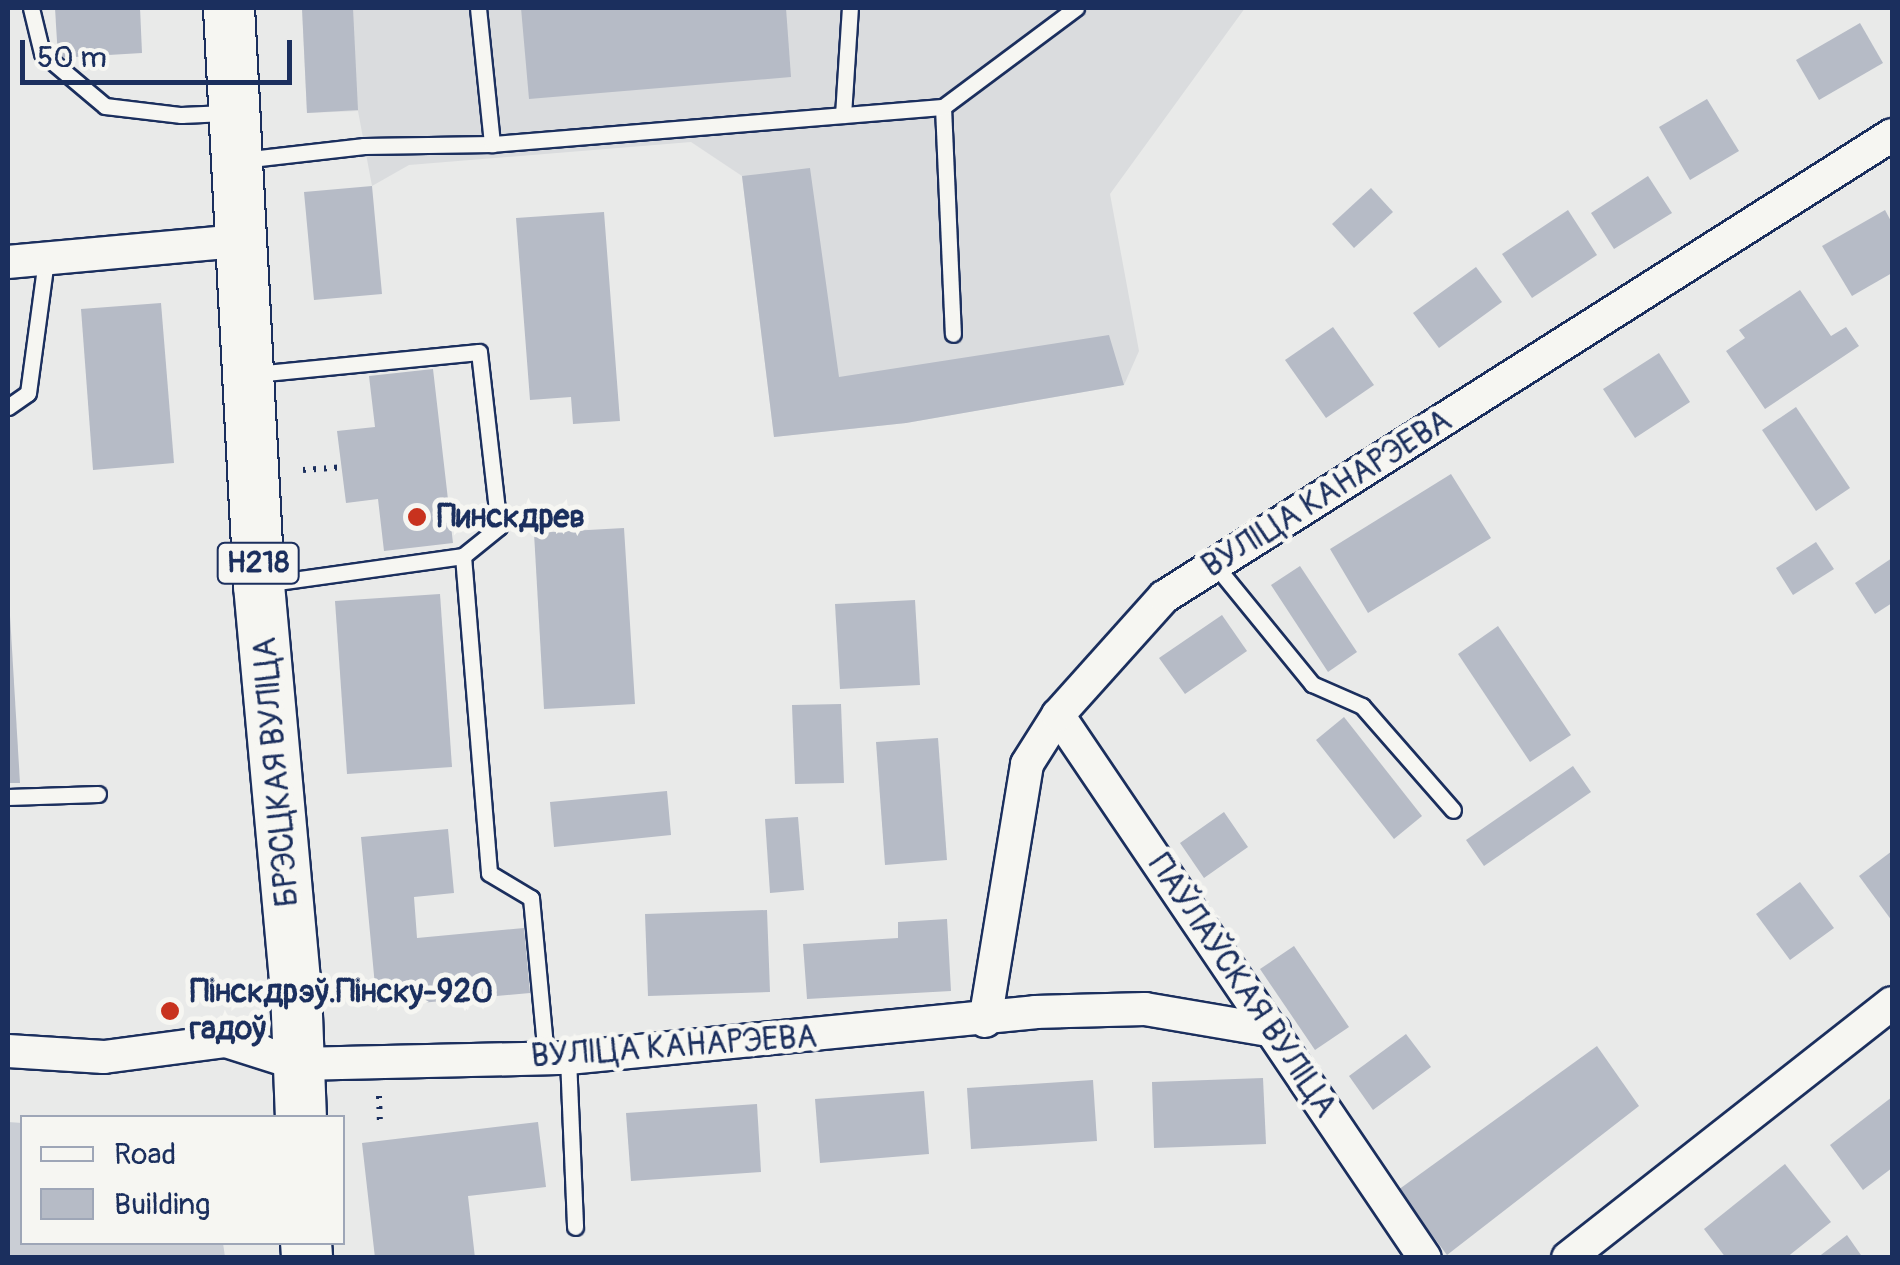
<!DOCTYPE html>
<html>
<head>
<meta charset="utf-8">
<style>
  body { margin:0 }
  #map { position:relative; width:1900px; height:1265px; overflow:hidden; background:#e9eae9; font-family:Pangolin,sans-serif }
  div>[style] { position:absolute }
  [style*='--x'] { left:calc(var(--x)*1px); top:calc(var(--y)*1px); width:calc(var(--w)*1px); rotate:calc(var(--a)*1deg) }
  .built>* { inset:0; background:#dadcde }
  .green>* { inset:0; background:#caced5 }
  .building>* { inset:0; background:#b6bbc6 }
  .path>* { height:6px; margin-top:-3px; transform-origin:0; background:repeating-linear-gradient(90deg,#1b2f5e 0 2.5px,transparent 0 10.5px) }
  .roads { filter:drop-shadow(2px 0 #1b2f5e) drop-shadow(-2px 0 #1b2f5e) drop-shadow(0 2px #1b2f5e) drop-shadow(0 -2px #1b2f5e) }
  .lane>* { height:15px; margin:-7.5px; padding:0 7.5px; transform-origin:7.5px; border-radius:7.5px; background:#f6f6f2 }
  .street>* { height:32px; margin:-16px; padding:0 16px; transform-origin:16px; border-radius:16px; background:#f6f6f2 }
  .primary>* { height:50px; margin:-25px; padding:0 25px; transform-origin:25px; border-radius:25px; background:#f6f6f2 }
  .dots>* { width:28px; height:28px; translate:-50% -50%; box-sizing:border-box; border:5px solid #f6f6f2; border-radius:50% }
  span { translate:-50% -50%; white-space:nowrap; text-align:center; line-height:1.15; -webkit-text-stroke:10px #f6f6f2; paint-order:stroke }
  .shield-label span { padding:2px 8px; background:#f6f6f2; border:2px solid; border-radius:8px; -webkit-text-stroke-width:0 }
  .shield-label { font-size:30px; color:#1b2f5e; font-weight:700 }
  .street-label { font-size:32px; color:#1b2f5e }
  .poi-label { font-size:32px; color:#1b2f5e; font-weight:700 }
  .left { translate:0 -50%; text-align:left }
  .frame { position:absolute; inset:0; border:10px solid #1b2f5e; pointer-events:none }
  .legend { position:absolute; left:20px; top:1115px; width:325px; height:130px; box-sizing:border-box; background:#f6f6f2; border:2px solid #9ea6b7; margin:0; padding:12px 18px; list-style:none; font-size:30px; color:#1b2f5e }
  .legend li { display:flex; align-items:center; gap:20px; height:50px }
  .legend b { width:50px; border:2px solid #9ea6b7 }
  .scale { position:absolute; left:20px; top:40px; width:272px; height:45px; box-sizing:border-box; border:5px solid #1b2f5e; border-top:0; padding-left:12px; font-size:30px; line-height:35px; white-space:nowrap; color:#1b2f5e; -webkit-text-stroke:8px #f6f6f2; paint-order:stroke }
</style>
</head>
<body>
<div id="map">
  <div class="built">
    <div style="clip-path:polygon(302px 8px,1245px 8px,1110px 194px,1139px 351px,1124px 385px,906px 423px,774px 437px,742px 176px,691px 142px,409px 165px,372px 186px,358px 111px,307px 113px)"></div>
  </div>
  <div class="green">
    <div style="clip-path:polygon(8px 1122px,22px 1123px,22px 1242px,223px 1243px,225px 1257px,8px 1257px)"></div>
  </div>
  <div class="building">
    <div style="clip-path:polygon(55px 8px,140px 8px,142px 53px,58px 58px)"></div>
    <div style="clip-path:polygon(302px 8px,353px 8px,358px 110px,307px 113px)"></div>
    <div style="clip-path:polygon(521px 8px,786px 8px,791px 77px,529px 99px)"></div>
    <div style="clip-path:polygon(1860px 23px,1883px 63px,1819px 100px,1796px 60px)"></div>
    <div style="clip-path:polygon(1707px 99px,1739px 151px,1690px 180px,1659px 127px)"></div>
    <div style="clip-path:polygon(810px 168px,839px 377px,1109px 335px,1124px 385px,906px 423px,774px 437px,742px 176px)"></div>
    <div style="clip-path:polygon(1648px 176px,1672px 213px,1614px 249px,1591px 213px)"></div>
    <div style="clip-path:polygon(372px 186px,382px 294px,314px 300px,304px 192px)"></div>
    <div style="clip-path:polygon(1371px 188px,1393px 212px,1354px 248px,1332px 224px)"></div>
    <div style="clip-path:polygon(1568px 210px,1597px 255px,1532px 298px,1502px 254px)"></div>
    <div style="clip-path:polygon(1885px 210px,1892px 223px,1892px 273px,1852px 296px,1822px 246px)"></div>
    <div style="clip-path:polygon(604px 212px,620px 421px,573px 424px,571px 397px,530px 400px,516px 218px)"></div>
    <div style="clip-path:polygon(1476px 267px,1502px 302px,1439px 348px,1413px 313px)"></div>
    <div style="clip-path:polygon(1800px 290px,1831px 336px,1846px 327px,1859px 346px,1765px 409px,1726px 351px,1745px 338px,1739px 330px)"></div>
    <div style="clip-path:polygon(161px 303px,174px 463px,93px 470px,81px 309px)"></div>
    <div style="clip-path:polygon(1333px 327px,1374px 385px,1326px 418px,1285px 360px)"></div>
    <div style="clip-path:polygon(1659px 353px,1690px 402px,1635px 438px,1603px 389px)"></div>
    <div style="clip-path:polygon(433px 369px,453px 543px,384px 551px,378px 499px,346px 503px,337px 431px,375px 427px,369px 376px)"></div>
    <div style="clip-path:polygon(1796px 407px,1850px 488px,1816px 511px,1762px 430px)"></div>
    <div style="clip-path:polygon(1451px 474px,1491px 538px,1368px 613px,1330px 549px)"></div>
    <div style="clip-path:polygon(624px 528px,635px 704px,544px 709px,534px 533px)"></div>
    <div style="clip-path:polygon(1816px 542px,1834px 569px,1793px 595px,1776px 568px)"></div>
    <div style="clip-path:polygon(1892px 558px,1892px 603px,1875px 614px,1855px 583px)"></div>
    <div style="clip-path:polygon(1300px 566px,1357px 652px,1328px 672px,1271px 585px)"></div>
    <div style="clip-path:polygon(8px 582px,20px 783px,8px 783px)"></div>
    <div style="clip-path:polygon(440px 594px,452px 767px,347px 774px,335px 601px)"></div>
    <div style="clip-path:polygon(915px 600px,920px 685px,840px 689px,835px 604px)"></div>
    <div style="clip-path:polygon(1222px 615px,1247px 651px,1185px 694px,1159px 658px)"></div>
    <div style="clip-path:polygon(1498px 626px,1571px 735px,1530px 762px,1458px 654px)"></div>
    <div style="clip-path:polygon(841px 704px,844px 783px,795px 784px,792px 705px)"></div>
    <div style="clip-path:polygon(1344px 717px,1422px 816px,1394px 839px,1316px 740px)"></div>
    <div style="clip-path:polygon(938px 738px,947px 860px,885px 865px,876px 742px)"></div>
    <div style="clip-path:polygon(1573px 766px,1591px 792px,1484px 866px,1466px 840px)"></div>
    <div style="clip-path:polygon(667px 791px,671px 835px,554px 847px,550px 802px)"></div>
    <div style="clip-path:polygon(1224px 812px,1248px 847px,1204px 878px,1180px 843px)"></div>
    <div style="clip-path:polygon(798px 817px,804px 890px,770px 893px,765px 819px)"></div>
    <div style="clip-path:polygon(448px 829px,454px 893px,414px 897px,417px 938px,524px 928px,530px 993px,377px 1007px,361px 837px)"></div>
    <div style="clip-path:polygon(1892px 851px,1892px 921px,1859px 876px)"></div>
    <div style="clip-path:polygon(1800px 882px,1834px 928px,1790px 960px,1756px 914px)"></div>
    <div style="clip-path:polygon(767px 910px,770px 992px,648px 996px,645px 914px)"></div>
    <div style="clip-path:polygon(947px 919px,951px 991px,807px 999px,803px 944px,898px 938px,898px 922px)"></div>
    <div style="clip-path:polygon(1294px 946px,1349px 1027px,1315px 1050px,1260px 969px)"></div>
    <div style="clip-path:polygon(1406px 1034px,1431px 1067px,1373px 1110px,1349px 1076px)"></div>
    <div style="clip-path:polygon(1597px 1046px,1639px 1106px,1447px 1255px,1398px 1190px)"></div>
    <div style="clip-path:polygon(1263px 1078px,1266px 1144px,1154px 1148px,1152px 1082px)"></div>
    <div style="clip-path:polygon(1093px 1080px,1097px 1141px,971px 1149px,967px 1088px)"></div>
    <div style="clip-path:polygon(924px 1091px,929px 1154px,820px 1163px,815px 1099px)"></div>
    <div style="clip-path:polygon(1892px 1097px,1892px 1168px,1863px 1190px,1830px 1145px)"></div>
    <div style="clip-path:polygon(757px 1104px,761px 1172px,631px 1181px,626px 1113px)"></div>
    <div style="clip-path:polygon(538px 1122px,546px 1187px,468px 1196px,475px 1258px,375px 1258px,362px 1143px)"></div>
    <div style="clip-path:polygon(1785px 1164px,1831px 1222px,1786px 1258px,1726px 1258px,1704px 1229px)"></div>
    <div style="clip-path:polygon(1847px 1235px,1863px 1258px,1817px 1258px)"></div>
  </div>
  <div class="path">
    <div style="--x:303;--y:470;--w:39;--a:-4"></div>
    <div style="--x:379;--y:1096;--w:24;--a:88"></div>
  </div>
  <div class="roads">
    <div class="lane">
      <div style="--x:31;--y:8;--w:46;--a:76.3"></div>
      <div style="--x:42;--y:53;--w:82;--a:40.1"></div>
      <div style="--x:105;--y:106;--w:77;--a:6.8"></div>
      <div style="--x:181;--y:115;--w:45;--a:-2.5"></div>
      <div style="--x:478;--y:8;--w:137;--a:84.1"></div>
      <div style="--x:943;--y:107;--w:227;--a:87.5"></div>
      <div style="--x:843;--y:115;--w:107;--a:-86.3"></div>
      <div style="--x:242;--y:160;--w:123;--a:-6.5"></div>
      <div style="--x:364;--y:146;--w:128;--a:-0.9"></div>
      <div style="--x:492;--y:144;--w:453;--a:-4.7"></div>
      <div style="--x:943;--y:107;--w:166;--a:-36.7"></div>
      <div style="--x:255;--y:374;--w:225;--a:-5.6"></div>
      <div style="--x:479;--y:352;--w:176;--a:83.5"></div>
      <div style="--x:499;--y:527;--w:46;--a:141.1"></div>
      <div style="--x:463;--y:556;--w:200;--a:172"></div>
      <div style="--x:8;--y:407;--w:24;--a:-35"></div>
      <div style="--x:28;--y:393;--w:134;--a:-82.3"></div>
      <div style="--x:463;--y:556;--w:318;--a:85.3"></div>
      <div style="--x:489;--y:873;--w:49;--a:30.8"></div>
      <div style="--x:531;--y:898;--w:161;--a:84.6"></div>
      <div style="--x:1215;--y:565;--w:154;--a:50.8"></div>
      <div style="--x:1312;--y:684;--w:55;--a:23.7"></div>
      <div style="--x:1362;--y:706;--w:138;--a:48.8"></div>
      <div style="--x:8;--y:797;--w:90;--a:-1.9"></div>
      <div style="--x:568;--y:1058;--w:169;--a:87.6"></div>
    </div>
    <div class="street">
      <div style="--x:8;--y:262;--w:233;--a:-5.2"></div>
      <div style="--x:1058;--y:715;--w:655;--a:55.95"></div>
      <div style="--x:985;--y:1021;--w:260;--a:-80.7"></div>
      <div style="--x:1027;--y:764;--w:58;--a:-57.7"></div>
      <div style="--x:1058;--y:715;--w:159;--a:-48.1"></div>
      <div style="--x:1164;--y:597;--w:862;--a:-32.4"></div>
      <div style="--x:8;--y:1051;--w:96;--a:3.6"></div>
      <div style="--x:104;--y:1057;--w:123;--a:-7.5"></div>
      <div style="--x:226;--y:1041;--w:76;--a:17.7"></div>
      <div style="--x:298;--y:1064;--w:270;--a:-1.3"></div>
      <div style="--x:568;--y:1058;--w:469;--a:-5.6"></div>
      <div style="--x:1035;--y:1012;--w:110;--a:-1.6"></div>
      <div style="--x:1145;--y:1009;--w:131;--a:9.7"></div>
      <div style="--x:1568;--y:1258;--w:412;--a:-38.2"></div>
    </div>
    <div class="primary">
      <div style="--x:229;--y:8;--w:578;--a:87.02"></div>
      <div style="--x:259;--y:585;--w:406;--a:84.8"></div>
      <div style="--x:296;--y:989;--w:129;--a:87.8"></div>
      <div style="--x:306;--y:1242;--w:16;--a:86"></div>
    </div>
  </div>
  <div class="dots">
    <div style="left:417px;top:517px;background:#c8321e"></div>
    <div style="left:170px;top:1011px;background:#c8321e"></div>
  </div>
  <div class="shield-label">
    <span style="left:258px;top:563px">Н218</span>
  </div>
  <div class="street-label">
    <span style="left:1327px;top:494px;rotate:-32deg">ВУЛІЦА КАНАРЭЕВА</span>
    <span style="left:277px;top:772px;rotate:-95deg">БРЭСЦКАЯ ВУЛІЦА</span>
    <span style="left:1242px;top:986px;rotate:56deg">ПАЎЛАЎСКАЯ ВУЛІЦА</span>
    <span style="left:674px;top:1047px;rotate:-4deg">ВУЛІЦА КАНАРЭЕВА</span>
  </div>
  <div class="poi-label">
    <span class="left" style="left:437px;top:517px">Пинскдрев</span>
    <span class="left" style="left:190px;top:1011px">Пінскдрэў.Пінску-920<br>гадоў</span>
  </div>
  <div class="frame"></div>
  <ul class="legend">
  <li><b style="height:12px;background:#f6f6f2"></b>Road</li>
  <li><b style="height:28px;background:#b6bbc6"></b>Building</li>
  </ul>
  <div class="scale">50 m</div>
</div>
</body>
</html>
